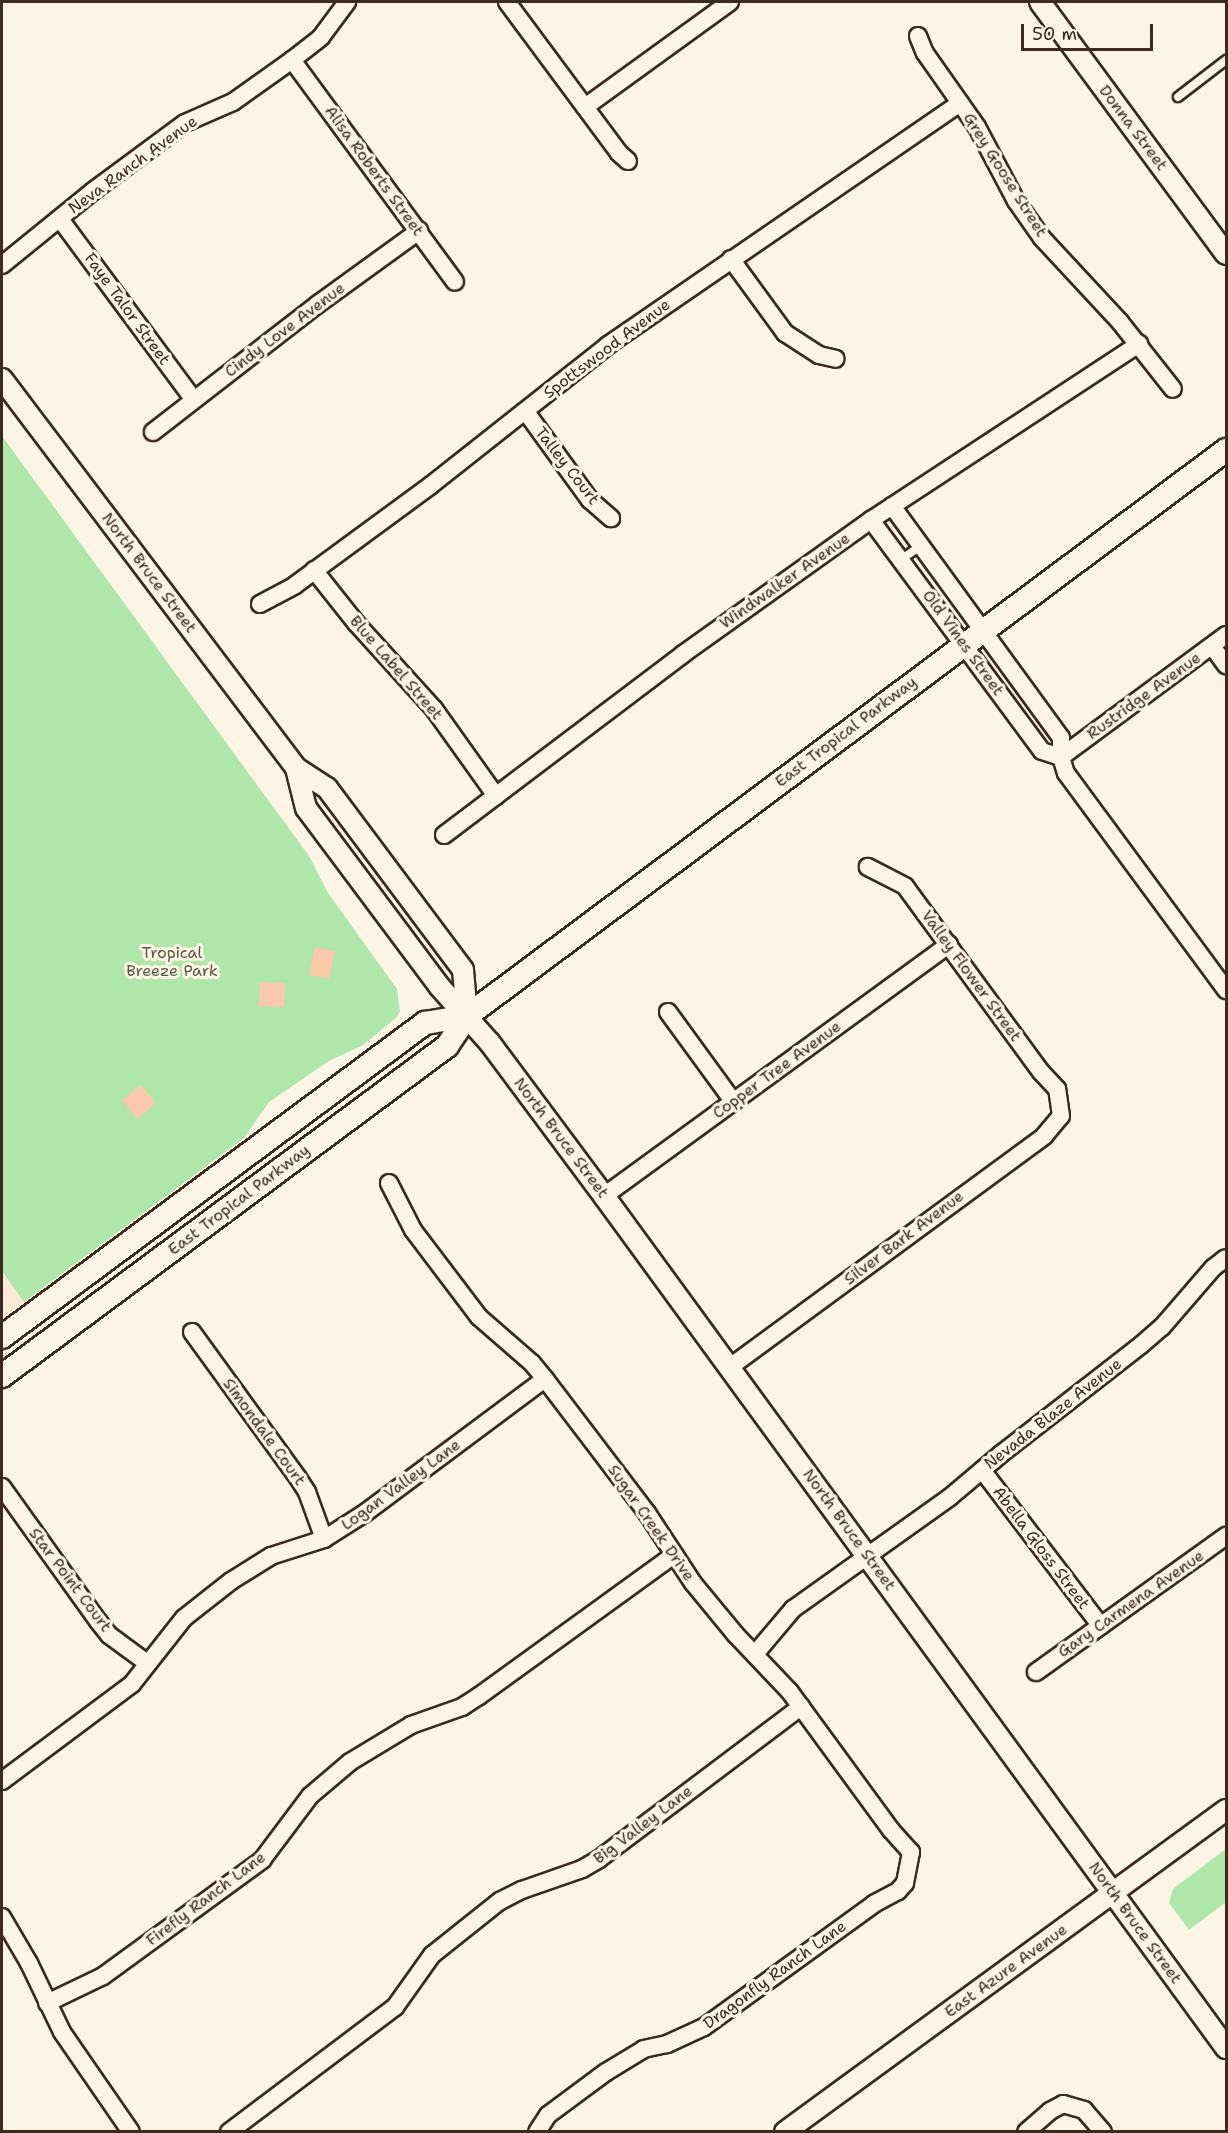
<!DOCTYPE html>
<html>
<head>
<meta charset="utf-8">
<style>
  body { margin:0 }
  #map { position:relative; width:1228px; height:2133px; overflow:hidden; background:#fcf5e5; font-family:"Shantell Sans",sans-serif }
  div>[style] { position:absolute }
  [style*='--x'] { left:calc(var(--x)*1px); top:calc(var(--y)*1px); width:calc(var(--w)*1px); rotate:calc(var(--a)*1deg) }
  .built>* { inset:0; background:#fce8d4 }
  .green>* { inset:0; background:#afe6aa }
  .building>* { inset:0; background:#fbc8ab }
  .roads { filter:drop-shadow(2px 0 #3b2a1e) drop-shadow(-2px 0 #3b2a1e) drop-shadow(0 2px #3b2a1e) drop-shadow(0 -2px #3b2a1e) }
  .service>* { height:8px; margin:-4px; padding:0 4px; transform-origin:4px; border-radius:4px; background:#fcf5e5 }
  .minor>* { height:16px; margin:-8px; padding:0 8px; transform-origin:8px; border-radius:8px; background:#fcf5e5 }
  .tertiary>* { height:20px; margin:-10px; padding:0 10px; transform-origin:10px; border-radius:10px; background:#fcf5e5 }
  .secondary>* { height:22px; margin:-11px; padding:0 11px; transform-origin:11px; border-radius:11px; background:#fcf5e5 }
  span { translate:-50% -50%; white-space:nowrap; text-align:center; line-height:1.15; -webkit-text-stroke:6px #fcf5e5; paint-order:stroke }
  .street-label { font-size:16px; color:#3b2a1e }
  .park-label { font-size:16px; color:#585941 }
  .frame { position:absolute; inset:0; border:3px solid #3b2a1e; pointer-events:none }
  .scale { position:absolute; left:1021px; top:24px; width:132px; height:27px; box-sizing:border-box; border:3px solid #3b2a1e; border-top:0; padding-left:8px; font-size:18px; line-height:21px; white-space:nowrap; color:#3b2a1e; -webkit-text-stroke:4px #fcf5e5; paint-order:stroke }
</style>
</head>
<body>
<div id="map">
  <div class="built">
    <div style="clip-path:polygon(2px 1271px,24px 1302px,2px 1319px)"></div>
  </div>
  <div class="green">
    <div style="clip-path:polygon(2px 436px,309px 856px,328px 893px,397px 989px,400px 1011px,397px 1017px,363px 1045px,329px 1061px,269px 1102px,244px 1138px,24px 1302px,2px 1271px)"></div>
    <div style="clip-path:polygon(1226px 1849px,1226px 1902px,1189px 1930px,1169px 1903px,1173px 1889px)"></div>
  </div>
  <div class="building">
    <div style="clip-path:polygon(315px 947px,335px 951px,329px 979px,309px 975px)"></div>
    <div style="clip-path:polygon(260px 982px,285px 983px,284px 1007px,259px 1006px)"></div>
    <div style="clip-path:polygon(141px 1085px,156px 1103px,137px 1119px,122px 1100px)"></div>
  </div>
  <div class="roads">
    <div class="service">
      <div style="--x:1178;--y:97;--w:61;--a:-37.6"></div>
      <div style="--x:900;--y:560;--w:25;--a:-34"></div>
    </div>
    <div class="minor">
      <div style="--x:507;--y:2;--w:188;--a:53.4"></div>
      <div style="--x:619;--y:153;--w:12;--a:42"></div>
      <div style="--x:918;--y:36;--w:18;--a:68"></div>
      <div style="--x:925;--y:53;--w:90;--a:54.9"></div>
      <div style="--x:977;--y:127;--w:84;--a:62.2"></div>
      <div style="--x:1016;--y:201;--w:45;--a:54.9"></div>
      <div style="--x:1042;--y:238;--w:115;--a:47.1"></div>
      <div style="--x:1120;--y:322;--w:85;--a:51.7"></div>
      <div style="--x:292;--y:60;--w:275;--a:53.7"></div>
      <div style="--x:585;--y:107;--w:179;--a:-35.9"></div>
      <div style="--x:60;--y:219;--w:224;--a:53.5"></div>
      <div style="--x:731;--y:259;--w:92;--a:53.9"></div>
      <div style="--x:785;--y:333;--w:40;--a:32.9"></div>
      <div style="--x:819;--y:355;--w:17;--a:13"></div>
      <div style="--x:2;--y:265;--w:117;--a:-39.1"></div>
      <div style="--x:93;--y:191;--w:114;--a:-36.5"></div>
      <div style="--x:185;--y:123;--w:52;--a:-23.6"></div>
      <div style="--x:233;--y:102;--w:72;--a:-35.4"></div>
      <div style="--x:292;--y:60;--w:37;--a:-38"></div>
      <div style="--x:321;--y:37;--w:44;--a:-53.4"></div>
      <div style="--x:526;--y:412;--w:109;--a:54"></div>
      <div style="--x:590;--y:500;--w:28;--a:41"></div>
      <div style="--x:153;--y:432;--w:209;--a:-37.8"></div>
      <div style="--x:318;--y:304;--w:125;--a:-35.9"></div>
      <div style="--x:892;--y:506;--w:287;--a:53.9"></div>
      <div style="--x:1061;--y:738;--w:19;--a:90"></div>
      <div style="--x:1061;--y:757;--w:17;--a:73"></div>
      <div style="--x:1066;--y:773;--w:270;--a:53.6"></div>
      <div style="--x:871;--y:520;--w:287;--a:53.5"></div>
      <div style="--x:1042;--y:751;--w:20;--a:18"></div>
      <div style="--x:314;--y:570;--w:68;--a:51.6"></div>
      <div style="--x:356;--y:623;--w:116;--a:47.8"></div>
      <div style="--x:434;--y:709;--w:107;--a:54.5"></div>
      <div style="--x:260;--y:604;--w:40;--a:-28"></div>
      <div style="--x:295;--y:585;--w:169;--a:-36.3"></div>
      <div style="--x:431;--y:485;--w:226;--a:-38.3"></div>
      <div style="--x:608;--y:345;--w:427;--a:-34.5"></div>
      <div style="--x:1212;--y:646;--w:24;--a:54"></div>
      <div style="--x:1061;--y:757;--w:205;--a:-36.5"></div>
      <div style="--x:444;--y:835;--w:300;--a:-37.1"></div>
      <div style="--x:683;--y:654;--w:231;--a:-35.5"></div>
      <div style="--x:871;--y:520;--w:321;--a:-33.3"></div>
      <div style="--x:668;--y:1012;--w:110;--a:53.9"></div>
      <div style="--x:389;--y:1183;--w:53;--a:62.9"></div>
      <div style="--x:413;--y:1230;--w:109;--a:52.8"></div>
      <div style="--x:479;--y:1317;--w:70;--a:41"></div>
      <div style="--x:532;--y:1363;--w:21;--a:51"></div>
      <div style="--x:545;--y:1379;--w:168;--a:52.7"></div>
      <div style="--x:647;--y:1513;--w:84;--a:56.7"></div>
      <div style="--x:693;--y:1583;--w:66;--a:50.5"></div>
      <div style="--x:735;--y:1634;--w:80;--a:46.5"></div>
      <div style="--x:790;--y:1692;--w:171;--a:53.8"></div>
      <div style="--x:891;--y:1830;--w:30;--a:48"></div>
      <div style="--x:911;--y:1852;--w:32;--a:101"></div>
      <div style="--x:905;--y:1883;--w:11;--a:131"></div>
      <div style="--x:898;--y:1891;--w:27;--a:152"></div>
      <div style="--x:874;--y:1904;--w:210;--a:144.1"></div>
      <div style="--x:704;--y:2027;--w:41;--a:155.3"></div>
      <div style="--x:667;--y:2044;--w:24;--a:168"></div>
      <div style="--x:644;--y:2049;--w:44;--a:148.8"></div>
      <div style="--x:606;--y:2072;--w:72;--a:143.4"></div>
      <div style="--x:548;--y:2115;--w:20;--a:123"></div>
      <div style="--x:604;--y:1196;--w:427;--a:-36.1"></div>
      <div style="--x:192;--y:1332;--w:180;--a:54"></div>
      <div style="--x:298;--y:1478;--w:17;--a:57"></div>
      <div style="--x:307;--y:1492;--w:50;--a:70.1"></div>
      <div style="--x:730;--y:1367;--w:390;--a:-36.3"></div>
      <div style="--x:1044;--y:1136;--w:26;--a:-50"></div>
      <div style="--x:1061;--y:1116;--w:27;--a:-98"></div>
      <div style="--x:1057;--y:1089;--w:23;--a:-133"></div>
      <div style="--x:1041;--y:1072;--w:230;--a:-126.2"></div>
      <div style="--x:905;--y:886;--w:42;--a:-152.8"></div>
      <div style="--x:982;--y:1470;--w:196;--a:52.7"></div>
      <div style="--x:2;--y:1487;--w:165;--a:54.4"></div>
      <div style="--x:98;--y:1621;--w:18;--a:52"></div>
      <div style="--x:109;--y:1635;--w:47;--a:36.4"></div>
      <div style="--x:755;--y:1654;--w:59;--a:-49.8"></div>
      <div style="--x:793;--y:1609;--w:193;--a:-35.5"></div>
      <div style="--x:950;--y:1497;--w:67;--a:-40.1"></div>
      <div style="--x:1001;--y:1454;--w:177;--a:-37.9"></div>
      <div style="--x:1141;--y:1345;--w:28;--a:-41"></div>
      <div style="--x:1162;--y:1327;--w:78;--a:-49.2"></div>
      <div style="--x:1213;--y:1268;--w:16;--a:-38"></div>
      <div style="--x:1036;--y:1672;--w:234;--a:-35.6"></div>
      <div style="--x:2;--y:1781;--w:162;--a:-36.7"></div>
      <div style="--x:132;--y:1684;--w:84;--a:-51.8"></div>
      <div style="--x:184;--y:1618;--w:60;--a:-38.2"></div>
      <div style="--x:231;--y:1581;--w:47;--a:-32"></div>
      <div style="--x:271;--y:1556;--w:56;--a:-17.8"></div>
      <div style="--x:324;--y:1539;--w:49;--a:-32.4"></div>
      <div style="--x:365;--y:1513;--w:224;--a:-36.7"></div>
      <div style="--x:2;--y:1917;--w:53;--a:59.6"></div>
      <div style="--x:29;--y:1963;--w:76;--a:64.4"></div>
      <div style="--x:62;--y:2032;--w:121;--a:55.4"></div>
      <div style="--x:47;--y:2003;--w:62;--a:-25.7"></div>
      <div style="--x:103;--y:1976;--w:197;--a:-36.1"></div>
      <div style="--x:262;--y:1860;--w:80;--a:-53.1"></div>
      <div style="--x:310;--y:1796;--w:52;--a:-40.4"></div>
      <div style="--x:350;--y:1762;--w:71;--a:-31.2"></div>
      <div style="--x:411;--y:1725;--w:54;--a:-19.4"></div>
      <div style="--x:462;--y:1707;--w:20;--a:-33"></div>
      <div style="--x:479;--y:1696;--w:241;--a:-35.9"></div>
      <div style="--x:229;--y:2132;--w:208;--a:-37"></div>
      <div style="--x:395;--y:2007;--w:64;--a:-54.6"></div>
      <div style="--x:432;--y:1955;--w:87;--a:-38.5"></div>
      <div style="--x:500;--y:1901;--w:25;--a:-27"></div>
      <div style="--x:522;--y:1890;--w:64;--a:-19.3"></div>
      <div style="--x:582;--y:1869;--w:20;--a:-30"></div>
      <div style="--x:599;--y:1859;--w:253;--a:-37"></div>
      <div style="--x:1026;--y:2132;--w:32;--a:-41"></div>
      <div style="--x:1050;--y:2111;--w:15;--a:-28"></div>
      <div style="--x:1063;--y:2104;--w:22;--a:16"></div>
      <div style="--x:1084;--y:2110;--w:29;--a:49"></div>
    </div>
    <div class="tertiary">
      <div style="--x:1040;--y:2;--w:313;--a:53.6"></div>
      <div style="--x:2;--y:379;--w:488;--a:52.9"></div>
      <div style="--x:296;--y:768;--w:37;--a:33"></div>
      <div style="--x:327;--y:788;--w:227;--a:53.2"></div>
      <div style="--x:463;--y:970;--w:46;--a:85"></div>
      <div style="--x:296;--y:768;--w:41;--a:76"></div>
      <div style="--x:306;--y:808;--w:222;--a:53.2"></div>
      <div style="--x:439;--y:986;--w:76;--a:48.2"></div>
      <div style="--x:490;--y:1043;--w:191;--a:53.3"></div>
      <div style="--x:604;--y:1196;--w:1055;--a:53.87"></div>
      <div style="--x:785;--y:2132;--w:546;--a:-36.14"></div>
    </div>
    <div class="secondary">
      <div style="--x:2;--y:1337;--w:527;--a:-36.59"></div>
      <div style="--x:425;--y:1023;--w:43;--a:-9.5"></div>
      <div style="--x:2;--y:1376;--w:554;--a:-36.56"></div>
      <div style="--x:447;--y:1046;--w:36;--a:-56"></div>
      <div style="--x:467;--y:1016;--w:947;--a:-36.71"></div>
    </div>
  </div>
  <div class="street-label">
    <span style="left:1133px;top:128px;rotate:53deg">Donna Street</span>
    <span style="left:133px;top:165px;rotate:-36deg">Neva Ranch Avenue</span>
    <span style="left:374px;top:171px;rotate:54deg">Alisa Roberts Street</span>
    <span style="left:1005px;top:175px;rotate:58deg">Grey Goose Street</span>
    <span style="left:127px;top:309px;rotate:54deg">Faye Talor Street</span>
    <span style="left:285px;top:330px;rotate:-37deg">Cindy Love Avenue</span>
    <span style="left:607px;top:349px;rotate:-37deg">Spottswood Avenue</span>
    <span style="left:567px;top:466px;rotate:52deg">Talley Court</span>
    <span style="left:149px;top:573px;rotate:53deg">North Bruce Street</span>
    <span style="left:785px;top:581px;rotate:-35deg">Windwalker Avenue</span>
    <span style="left:963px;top:643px;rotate:54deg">Old Vines Street</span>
    <span style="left:396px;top:668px;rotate:49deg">Blue Label Street</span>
    <span style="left:1144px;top:696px;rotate:-36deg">Rustridge Avenue</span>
    <span style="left:846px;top:732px;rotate:-37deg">East Tropical Parkway</span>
    <span style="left:971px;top:976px;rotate:54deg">Valley Flower Street</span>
    <span style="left:777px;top:1070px;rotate:-36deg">Copper Tree Avenue</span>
    <span style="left:561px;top:1138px;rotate:53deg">North Bruce Street</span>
    <span style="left:239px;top:1200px;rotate:-37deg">East Tropical Parkway</span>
    <span style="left:904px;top:1238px;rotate:-37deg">Silver Bark Avenue</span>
    <span style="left:1053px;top:1414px;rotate:-38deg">Nevada Blaze Avenue</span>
    <span style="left:264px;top:1432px;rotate:54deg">Simondale Court</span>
    <span style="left:401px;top:1485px;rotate:-36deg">Logan Valley Lane</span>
    <span style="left:651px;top:1523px;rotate:55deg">Sugar Creek Drive</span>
    <span style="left:849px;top:1530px;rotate:54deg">North Bruce Street</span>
    <span style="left:1041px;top:1548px;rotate:53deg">Abella Gloss Street</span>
    <span style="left:70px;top:1580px;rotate:53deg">Star Point Court</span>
    <span style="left:1131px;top:1604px;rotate:-35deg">Gary Carmena Avenue</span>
    <span style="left:643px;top:1825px;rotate:-37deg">Big Valley Lane</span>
    <span style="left:206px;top:1899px;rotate:-37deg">Firefly Ranch Lane</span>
    <span style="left:1135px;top:1923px;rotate:54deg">North Bruce Street</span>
    <span style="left:1006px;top:1971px;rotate:-36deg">East Azure Avenue</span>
    <span style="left:775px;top:1975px;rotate:-36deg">Dragonfly Ranch Lane</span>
  </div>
  <div class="park-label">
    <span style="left:172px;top:962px">Tropical<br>Breeze Park</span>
  </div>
  <div class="frame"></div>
  <div class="scale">50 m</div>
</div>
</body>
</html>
